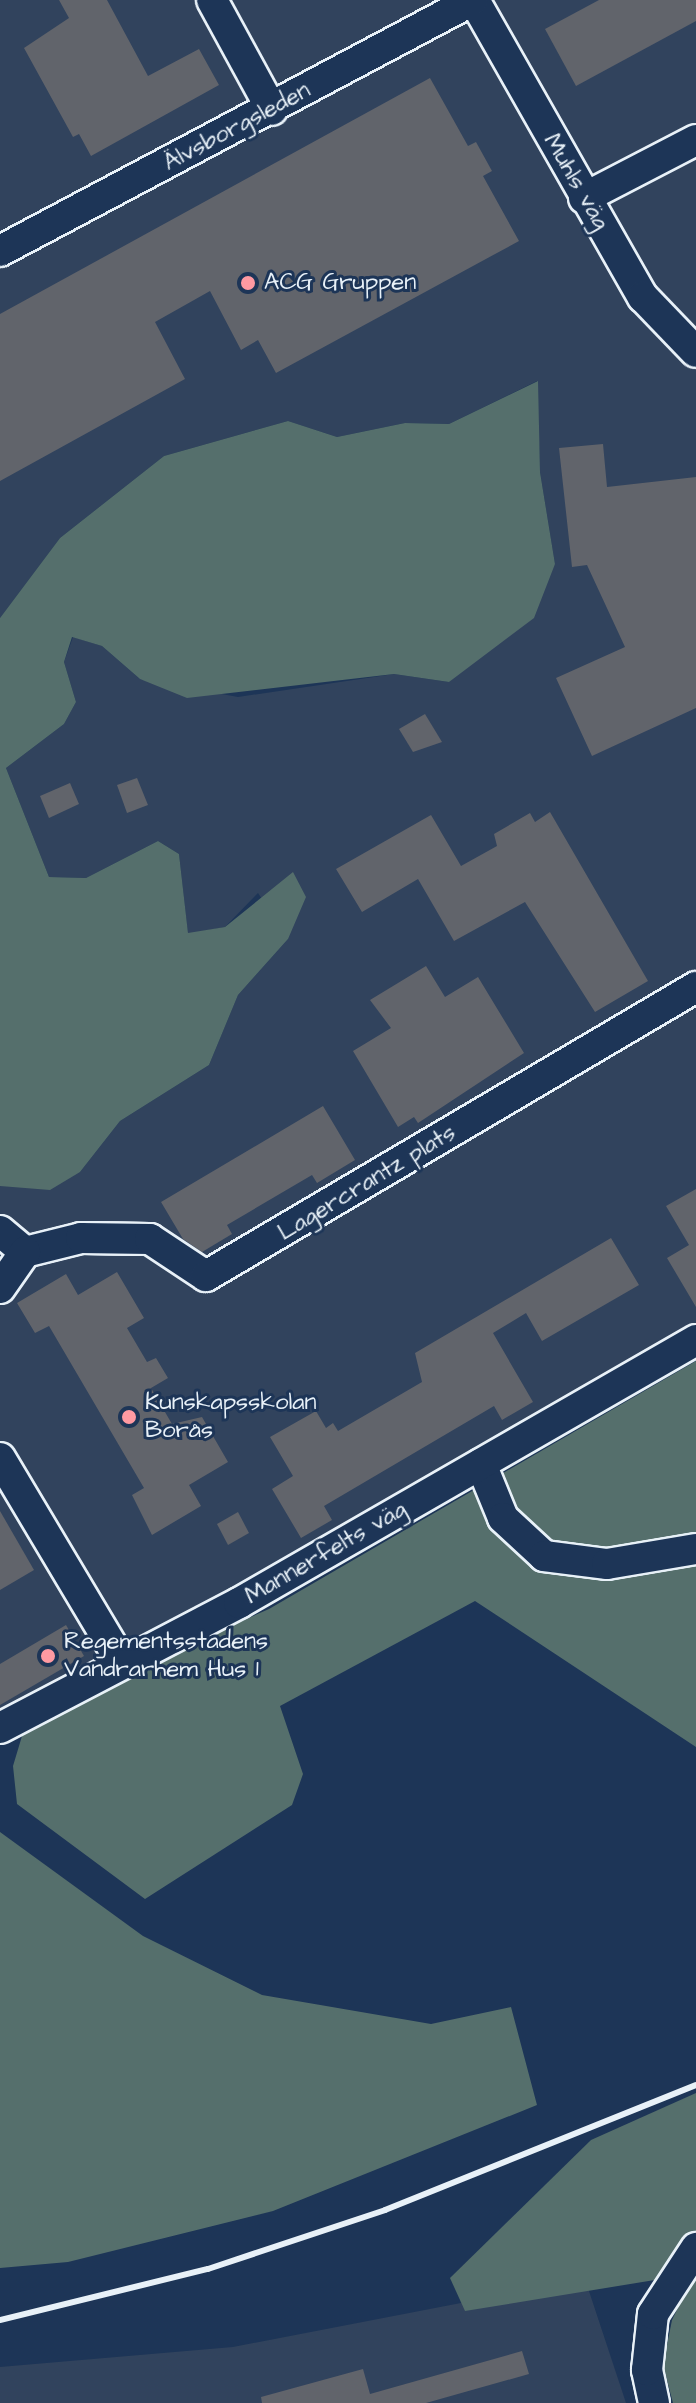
<!DOCTYPE html>
<html>
<head>
<meta charset="utf-8">
<style>
  body { margin:0 }
  #map { position:relative; width:696px; height:2403px; overflow:hidden; background:#1d3557; font-family:"Architects Daughter",sans-serif }
  div>[style] { position:absolute }
  [style*='--x'] { left:calc(var(--x)*1px); top:calc(var(--y)*1px); width:calc(var(--w)*1px); rotate:calc(var(--a)*1deg) }
  .built>* { inset:0; background:#31435d }
  .green>* { inset:0; background:#556f6c }
  .building>* { inset:0; background:#61646b }
  .roads { filter:drop-shadow(2px 0 #e8f1f8) drop-shadow(-2px 0 #e8f1f8) drop-shadow(0 2px #e8f1f8) drop-shadow(0 -2px #e8f1f8) }
  .street>* { height:30px; margin:-15px; padding:0 15px; transform-origin:15px; border-radius:15px; background:#1d3557 }
  .rail>* { height:6px; margin:-3px; padding:0 3px; transform-origin:3px; border-radius:3px; background:#e8f1f8 }
  .dots>* { width:22px; height:22px; translate:-50% -50%; box-sizing:border-box; border:4px solid #1d3557; border-radius:50% }
  span { translate:-50% -50%; white-space:nowrap; text-align:center; line-height:1.15; -webkit-text-stroke:6px #1d3557; paint-order:stroke }
  .street-label { font-size:24px; color:#e8f1f8 }
  .poi-label { font-size:24px; color:#e8f1f8 }
  .left { translate:0 -50%; text-align:left }
</style>
</head>
<body>
<div id="map">
  <div class="built">
    <div style="clip-path:polygon(0 0,696px 0,696px 1325px,0 1730px,0 1186px,80px 1172px,120px 1121px,209px 1065px,238px 995px,288px 939px,258px 893px,225px 927px,188px 934px,179px 854px,158px 841px,86px 878px,49px 877px,6px 768px,64px 724px,76px 702px,64px 662px,73px 637px,102px 646px,140px 679px,238px 697px,394px 674px,449px 682px,555px 564px,540px 472px,537px 381px,449px 424px,405px 423px,337px 437px,288px 421px,164px 456px,60px 538px,0 618px)"></div>
    <div style="clip-path:polygon(585px 2279px,626px 2403px,0 2403px,0 2367px,233px 2347px)"></div>
  </div>
  <div class="green">
    <div style="clip-path:polygon(538px 381px,540px 472px,555px 564px,534px 618px,449px 682px,394px 674px,187px 698px,140px 679px,102px 646px,72px 637px,64px 662px,76px 702px,64px 724px,6px 768px,49px 877px,86px 878px,158px 841px,179px 854px,188px 933px,225px 927px,293px 872px,306px 897px,288px 939px,238px 995px,209px 1065px,120px 1121px,80px 1172px,50px 1190px,0 1186px,0 618px,60px 538px,164px 456px,288px 421px,337px 437px,405px 423px,449px 424px)"></div>
    <div style="clip-path:polygon(696px 1361px,696px 1747px,475px 1601px,280px 1706px,303px 1774px,292px 1805px,145px 1899px,17px 1804px,13px 1766px,25px 1726px,81px 1691px,269px 1609px)"></div>
    <div style="clip-path:polygon(0 1832px,143px 1936px,262px 1995px,431px 2024px,511px 2007px,537px 2105px,273px 2211px,68px 2262px,0 2268px)"></div>
    <div style="clip-path:polygon(696px 2093px,696px 2252px,667px 2278px,465px 2311px,450px 2278px,591px 2140px)"></div>
    <div style="clip-path:polygon(696px 2271px,696px 2403px,673px 2403px,663px 2365px,672px 2320px)"></div>
  </div>
  <div class="building">
    <div style="clip-path:polygon(59px 0,107px 0,148px 76px,199px 49px,219px 85px,91px 156px,79px 134px,73px 137px,24px 48px,69px 18px)"></div>
    <div style="clip-path:polygon(599px 0,696px 0,696px 21px,576px 86px,545px 29px)"></div>
    <div style="clip-path:polygon(430px 78px,468px 146px,476px 142px,492px 171px,483px 176px,519px 241px,276px 373px,258px 340px,241px 350px,210px 291px,155px 322px,185px 379px,0 481px,0 314px)"></div>
    <div style="clip-path:polygon(603px 444px,607px 487px,696px 477px,696px 708px,592px 756px,556px 678px,625px 647px,587px 565px,572px 567px,559px 448px)"></div>
    <div style="clip-path:polygon(425px 714px,442px 742px,413px 752px,399px 729px)"></div>
    <div style="clip-path:polygon(137px 778px,148px 805px,127px 813px,117px 785px)"></div>
    <div style="clip-path:polygon(70px 783px,79px 804px,49px 818px,40px 796px)"></div>
    <div style="clip-path:polygon(550px 812px,648px 981px,595px 1012px,525px 902px,454px 941px,418px 879px,362px 912px,336px 869px,431px 815px,461px 866px,497px 846px,494px 834px,530px 813px,535px 822px)"></div>
    <div style="clip-path:polygon(426px 966px,445px 997px,478px 977px,524px 1053px,418px 1123px,414px 1117px,398px 1127px,353px 1051px,391px 1028px,370px 1000px)"></div>
    <div style="clip-path:polygon(323px 1106px,355px 1160px,317px 1183px,312px 1175px,227px 1225px,232px 1234px,202px 1252px,183px 1239px,161px 1202px)"></div>
    <div style="clip-path:polygon(696px 1189px,696px 1307px,667px 1258px,689px 1245px,666px 1206px)"></div>
    <div style="clip-path:polygon(611px 1238px,639px 1285px,542px 1341px,526px 1313px,493px 1333px,533px 1402px,502px 1420px,494px 1406px,324px 1506px,332px 1520px,301px 1538px,272px 1489px,293px 1476px,270px 1437px,316px 1411px,326px 1428px,333px 1423px,338px 1431px,422px 1382px,415px 1353px)"></div>
    <div style="clip-path:polygon(117px 1272px,144px 1318px,127px 1328px,147px 1362px,156px 1358px,168px 1378px,151px 1388px,172px 1424px,202px 1417px,228px 1462px,189px 1485px,201px 1506px,152px 1535px,132px 1495px,144px 1488px,49px 1326px,35px 1333px,17px 1303px,66px 1274px,78px 1295px)"></div>
    <div style="clip-path:polygon(0 1511px,34px 1570px,0 1590px)"></div>
    <div style="clip-path:polygon(238px 1512px,249px 1533px,228px 1545px,217px 1524px)"></div>
    <div style="clip-path:polygon(66px 1625px,84px 1656px,0 1705px,0 1664px)"></div>
    <div style="clip-path:polygon(522px 2351px,529px 2374px,426px 2403px,262px 2403px,261px 2397px,363px 2369px,370px 2394px)"></div>
  </div>
  <div class="roads">
    <div class="street">
      <div style="--x:212;--y:0;--w:125;--a:61.4"></div>
      <div style="--x:474;--y:0;--w:342;--a:60.4"></div>
      <div style="--x:643;--y:297;--w:76;--a:46.1"></div>
      <div style="--x:584;--y:198;--w:126;--a:-27.4"></div>
      <div style="--x:0;--y:251;--w:535;--a:-27.95"></div>
      <div style="--x:0;--y:1231;--w:33;--a:40"></div>
      <div style="--x:25;--y:1252;--w:58;--a:-14"></div>
      <div style="--x:81;--y:1238;--w:69;--a:0.8"></div>
      <div style="--x:150;--y:1239;--w:67;--a:33.5"></div>
      <div style="--x:206;--y:1276;--w:569;--a:-30.53"></div>
      <div style="--x:0;--y:1288;--w:44;--a:-55.2"></div>
      <div style="--x:0;--y:1458;--w:236;--a:59.2"></div>
      <div style="--x:481;--y:1464;--w:58;--a:67.8"></div>
      <div style="--x:503;--y:1518;--w:56;--a:42.8"></div>
      <div style="--x:544;--y:1556;--w:64;--a:7.2"></div>
      <div style="--x:607;--y:1564;--w:90;--a:-9.6"></div>
      <div style="--x:0;--y:1728;--w:270;--a:-27.6"></div>
      <div style="--x:239;--y:1603;--w:527;--a:-29.92"></div>
      <div style="--x:654;--y:2403;--w:34;--a:-102"></div>
      <div style="--x:647;--y:2370;--w:56;--a:-83.9"></div>
      <div style="--x:653;--y:2314;--w:79;--a:-56.9"></div>
    </div>
  </div>
  <div class="rail">
    <div style="--x:0;--y:2320;--w:214;--a:-13.8"></div>
    <div style="--x:208;--y:2269;--w:187;--a:-18.4"></div>
    <div style="--x:385;--y:2210;--w:335;--a:-21.9"></div>
  </div>
  <div class="dots">
    <div style="left:248px;top:283px;background:#ff9aa2"></div>
    <div style="left:129px;top:1417px;background:#ff9aa2"></div>
    <div style="left:48px;top:1656px;background:#ff9aa2"></div>
  </div>
  <div class="street-label">
    <span style="left:237px;top:127px;rotate:-28deg">Älvsborgsleden</span>
    <span style="left:576px;top:182px;rotate:60deg">Muhls väg</span>
    <span style="left:367px;top:1183px;rotate:-31deg">Lagercrantz plats</span>
    <span style="left:326px;top:1553px;rotate:-30deg">Mannerfelts väg</span>
  </div>
  <div class="poi-label">
    <span class="left" style="left:264px;top:283px">ACG Gruppen</span>
    <span class="left" style="left:145px;top:1417px">Kunskapsskolan<br>Borås</span>
    <span class="left" style="left:64px;top:1656px">Regementsstadens<br>Vandrarhem Hus 1</span>
  </div>
</div>
</body>
</html>
